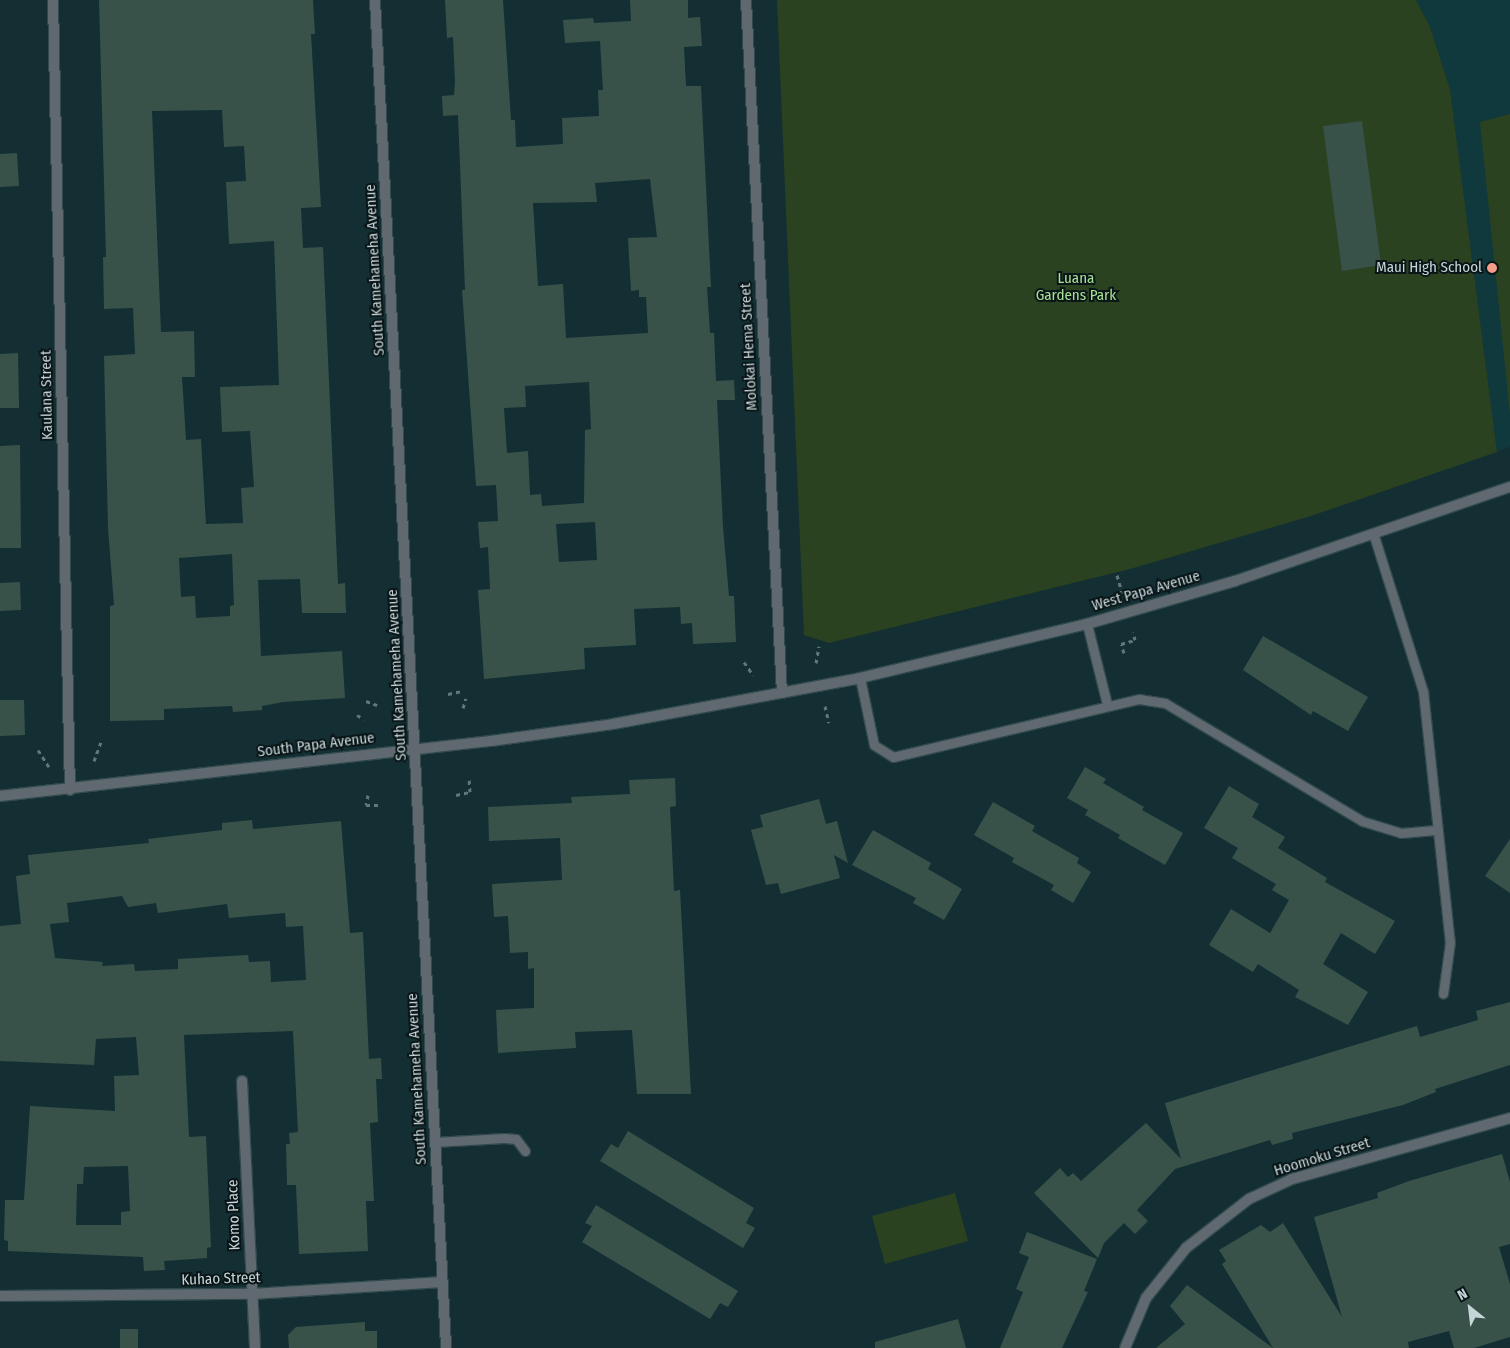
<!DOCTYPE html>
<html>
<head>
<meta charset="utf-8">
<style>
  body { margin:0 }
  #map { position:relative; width:1510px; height:1348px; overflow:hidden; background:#132f33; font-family:"Fira Sans Condensed",sans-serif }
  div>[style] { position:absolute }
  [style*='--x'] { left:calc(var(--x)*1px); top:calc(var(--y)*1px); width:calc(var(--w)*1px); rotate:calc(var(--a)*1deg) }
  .built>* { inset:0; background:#10393e }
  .green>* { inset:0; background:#2a4220 }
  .building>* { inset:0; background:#38524a }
  .path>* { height:3px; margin-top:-1.5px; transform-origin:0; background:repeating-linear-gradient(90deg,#61777b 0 4px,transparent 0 8px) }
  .roads { filter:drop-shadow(1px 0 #304a4d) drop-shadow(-1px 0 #304a4d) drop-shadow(0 1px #304a4d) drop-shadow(0 -1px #304a4d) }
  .service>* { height:9px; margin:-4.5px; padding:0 4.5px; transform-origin:4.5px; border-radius:4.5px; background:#606970 }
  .minor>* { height:10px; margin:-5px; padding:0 5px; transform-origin:5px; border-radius:5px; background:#606970 }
  .tertiary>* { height:10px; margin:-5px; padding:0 5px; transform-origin:5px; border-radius:5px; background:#606970 }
  .dots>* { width:14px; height:14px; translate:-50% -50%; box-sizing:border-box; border:2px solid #091517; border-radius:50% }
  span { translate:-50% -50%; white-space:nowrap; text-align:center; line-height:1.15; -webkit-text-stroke:4px #091517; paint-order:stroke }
  .poi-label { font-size:15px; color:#c6d5d8 }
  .right { translate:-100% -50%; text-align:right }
  .street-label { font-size:15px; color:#c6d5d8 }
  .park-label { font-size:15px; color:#a9e093 }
  .north { position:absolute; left:1445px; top:1283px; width:50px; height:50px; -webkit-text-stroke:4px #091517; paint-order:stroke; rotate:331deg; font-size:14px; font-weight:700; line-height:20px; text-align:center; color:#c6d5d8 }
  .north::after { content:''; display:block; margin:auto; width:18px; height:22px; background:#c6d5d8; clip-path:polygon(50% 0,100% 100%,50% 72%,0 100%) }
</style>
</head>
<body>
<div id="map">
  <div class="built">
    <div style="clip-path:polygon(1416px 0,1510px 0,1510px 447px,1497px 452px,1450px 89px,1430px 27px)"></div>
  </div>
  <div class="green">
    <div style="clip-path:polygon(777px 0,1416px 0,1430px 27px,1450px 89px,1497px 452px,1311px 516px,1130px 569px,829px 643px,804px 635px)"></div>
    <div style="clip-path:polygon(1510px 114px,1510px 415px,1480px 122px)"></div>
    <div style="clip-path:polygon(955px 1193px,968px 1241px,885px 1264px,872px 1216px)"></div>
  </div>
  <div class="building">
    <div style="clip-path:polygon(evenodd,99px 0,313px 0,315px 34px,311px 34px,321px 207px,301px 208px,303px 248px,323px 247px,338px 584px,345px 583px,346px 613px,302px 613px,300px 579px,258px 580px,261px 656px,342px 651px,345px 698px,283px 702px,262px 706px,262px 710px,233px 712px,232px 706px,164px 709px,164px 720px,110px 721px,110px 606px,114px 605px,108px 528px,104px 356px,135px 354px,133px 308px,104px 309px,103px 257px,106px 257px,99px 0,222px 110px,224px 147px,244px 146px,246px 181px,226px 182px,229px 244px,274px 241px,279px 385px,220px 387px,222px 432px,250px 431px,254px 487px,241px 488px,243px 523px,206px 524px,201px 439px,186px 440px,182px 377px,195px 377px,194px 331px,161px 332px,152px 111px,222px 110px,99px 0,232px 554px,234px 605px,230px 606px,230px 616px,196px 618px,195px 596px,181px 597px,179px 558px,232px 554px)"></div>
    <div style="clip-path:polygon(evenodd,445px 0,503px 0,511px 120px,515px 120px,516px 147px,563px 144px,562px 118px,599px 116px,598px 90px,603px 90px,600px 41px,565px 43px,563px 20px,593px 18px,594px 23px,631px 21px,630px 0,688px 0,688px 18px,700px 17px,702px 46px,684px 47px,686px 86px,701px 86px,711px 287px,707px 287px,710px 333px,714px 333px,716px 381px,734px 380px,735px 400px,717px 400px,723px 527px,729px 596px,734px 596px,736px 642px,693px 644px,692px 623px,681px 624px,680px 607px,634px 609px,636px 645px,584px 648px,585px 669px,484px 679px,478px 590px,490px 589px,488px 547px,480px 548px,478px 522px,498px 521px,496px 485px,476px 486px,462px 290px,465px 290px,458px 115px,443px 116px,442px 96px,454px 95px,455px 82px,453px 37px,447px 38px,445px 0,650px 179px,657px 237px,628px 238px,631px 291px,639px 290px,639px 297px,646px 297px,648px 333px,566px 338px,563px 284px,538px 286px,533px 203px,597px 202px,595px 183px,650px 179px,445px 0,589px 382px,591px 429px,585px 430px,584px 503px,542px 506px,541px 494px,530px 495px,528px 451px,507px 453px,504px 408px,526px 407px,525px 386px,589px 382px,445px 0,595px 522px,597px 560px,559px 562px,556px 524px,595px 522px)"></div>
    <div style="clip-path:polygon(1362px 121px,1381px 265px,1342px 271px,1323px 126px)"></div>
    <div style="clip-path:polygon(17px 153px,19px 186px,0 187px,0 154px)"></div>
    <div style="clip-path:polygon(18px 353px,19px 408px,0 408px,0 354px)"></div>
    <div style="clip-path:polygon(20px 445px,21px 548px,0 548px,0 446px)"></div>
    <div style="clip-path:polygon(20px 582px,21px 610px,0 611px,0 583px)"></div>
    <div style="clip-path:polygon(1263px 636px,1368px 697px,1348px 731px,1313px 711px,1311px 715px,1243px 670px)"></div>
    <div style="clip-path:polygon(0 700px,24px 700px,25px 735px,0 736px)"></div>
    <div style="clip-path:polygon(1085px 767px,1106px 779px,1103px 783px,1144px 807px,1142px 810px,1183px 833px,1165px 865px,1118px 838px,1120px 835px,1085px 815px,1088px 810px,1067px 798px)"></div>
    <div style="clip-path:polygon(675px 778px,676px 806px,670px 807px,674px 891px,680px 890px,691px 1094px,637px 1094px,632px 1030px,575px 1032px,576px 1048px,498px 1053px,496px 1010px,534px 1008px,534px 968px,528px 969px,528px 952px,510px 953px,508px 916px,494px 917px,492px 884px,562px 880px,560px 838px,489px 841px,488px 807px,572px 803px,571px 797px,630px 794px,629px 780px)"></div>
    <div style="clip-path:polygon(1229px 786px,1259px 804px,1252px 817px,1285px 837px,1278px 848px,1327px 878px,1325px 882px,1395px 921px,1375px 954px,1341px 933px,1323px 964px,1368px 992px,1348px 1025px,1295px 997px,1299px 990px,1258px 964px,1253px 972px,1209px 945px,1231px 909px,1270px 933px,1289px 900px,1272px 890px,1276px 884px,1232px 858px,1238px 848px,1204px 828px)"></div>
    <div style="clip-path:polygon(819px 799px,826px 824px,837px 821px,848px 863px,834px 855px,840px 878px,781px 894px,778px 883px,766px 885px,751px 830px,763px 827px,760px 815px)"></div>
    <div style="clip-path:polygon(993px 802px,1035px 826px,1032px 831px,1079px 858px,1077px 863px,1091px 872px,1073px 903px,1051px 890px,1054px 885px,1012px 862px,1014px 858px,974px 835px)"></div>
    <div style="clip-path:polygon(evenodd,252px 820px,253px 829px,341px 821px,350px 933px,363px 932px,369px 1059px,381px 1058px,382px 1079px,376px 1079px,378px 1122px,370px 1123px,374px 1201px,366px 1201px,368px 1251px,299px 1254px,296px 1185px,287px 1185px,286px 1144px,290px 1144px,289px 1133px,298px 1132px,293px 1031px,184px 1035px,189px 1137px,206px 1136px,211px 1247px,207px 1248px,207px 1258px,164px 1261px,165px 1270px,144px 1271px,143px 1257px,8px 1251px,8px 1241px,4px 1240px,5px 1200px,24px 1200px,30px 1106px,115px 1111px,114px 1076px,139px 1075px,136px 1037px,96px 1039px,94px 1065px,0 1061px,0 926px,21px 924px,16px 876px,30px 874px,28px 855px,149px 843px,148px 839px,222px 830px,222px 823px,252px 820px,122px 896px,128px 907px,156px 903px,158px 913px,227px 904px,229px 918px,285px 913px,286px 927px,303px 926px,306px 980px,271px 982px,270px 961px,249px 962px,248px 955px,178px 959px,178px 969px,135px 971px,134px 964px,102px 966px,103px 962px,55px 958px,50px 924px,69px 922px,67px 903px,122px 896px,252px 820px,128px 1166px,130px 1211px,121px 1212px,121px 1225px,76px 1225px,77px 1184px,83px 1184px,84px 1167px,128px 1166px)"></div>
    <div style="clip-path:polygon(873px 830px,931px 863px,928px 869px,962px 889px,944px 920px,913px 903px,916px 898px,852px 865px)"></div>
    <div style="clip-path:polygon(1510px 839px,1510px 893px,1485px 876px)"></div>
    <div style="clip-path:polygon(1510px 1002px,1510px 1065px,1435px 1089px,1436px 1092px,1403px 1105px,1292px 1133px,1293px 1139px,1272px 1145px,1270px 1140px,1175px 1169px,1137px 1210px,1148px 1221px,1135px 1234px,1124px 1223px,1104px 1243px,1098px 1258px,1034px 1193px,1060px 1168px,1068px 1177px,1073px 1173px,1081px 1181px,1146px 1123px,1181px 1159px,1165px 1103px,1417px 1026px,1420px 1037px,1478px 1020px,1476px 1011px)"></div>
    <div style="clip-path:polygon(628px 1131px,754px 1208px,746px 1223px,755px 1228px,743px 1248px,600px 1161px,611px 1144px,618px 1148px)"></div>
    <div style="clip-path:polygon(1502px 1154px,1510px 1182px,1510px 1244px,1499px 1247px,1510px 1284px,1510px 1337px,1474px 1348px,1454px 1348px,1449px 1331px,1408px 1342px,1409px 1348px,1273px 1348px,1222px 1264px,1226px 1261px,1219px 1250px,1261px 1225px,1270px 1232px,1283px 1223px,1342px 1317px,1314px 1217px,1378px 1198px,1377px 1193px,1409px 1181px)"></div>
    <div style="clip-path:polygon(596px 1205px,738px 1291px,728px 1307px,720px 1303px,710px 1319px,582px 1242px,592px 1226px,585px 1223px)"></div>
    <div style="clip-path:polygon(1027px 1232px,1097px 1259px,1084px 1291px,1088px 1292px,1062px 1348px,1000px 1348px,1023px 1292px,1016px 1289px,1029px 1257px,1019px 1253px)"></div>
    <div style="clip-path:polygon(1187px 1285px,1273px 1348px,1156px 1348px,1185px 1324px,1170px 1306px)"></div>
    <div style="clip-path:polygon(958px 1319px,966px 1348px,875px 1348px,875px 1342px)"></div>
    <div style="clip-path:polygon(365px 1322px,365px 1331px,377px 1331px,377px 1348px,289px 1348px,288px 1335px,296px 1327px)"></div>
    <div style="clip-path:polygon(120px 1329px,138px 1329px,138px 1348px,120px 1348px)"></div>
  </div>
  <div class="path">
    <div style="--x:1117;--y:575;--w:19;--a:74"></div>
    <div style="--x:1124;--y:653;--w:9;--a:-108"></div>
    <div style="--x:1121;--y:644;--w:15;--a:-16"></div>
    <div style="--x:1135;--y:640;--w:8;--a:-104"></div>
    <div style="--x:744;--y:662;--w:16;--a:55"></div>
    <div style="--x:816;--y:663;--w:17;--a:-80"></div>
    <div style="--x:448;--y:694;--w:14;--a:-12"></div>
    <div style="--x:366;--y:701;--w:12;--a:20"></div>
    <div style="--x:825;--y:706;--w:17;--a:77"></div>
    <div style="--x:463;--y:708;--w:10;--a:-73"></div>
    <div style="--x:357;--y:715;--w:8;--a:30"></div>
    <div style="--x:38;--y:750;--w:20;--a:57"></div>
    <div style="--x:94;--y:761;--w:20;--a:-70"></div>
    <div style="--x:368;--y:795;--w:10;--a:101"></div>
    <div style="--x:366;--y:805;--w:14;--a:0"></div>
    <div style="--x:456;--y:795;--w:14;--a:-12"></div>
    <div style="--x:470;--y:792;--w:14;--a:-94"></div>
  </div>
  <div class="roads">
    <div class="service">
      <div style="--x:1374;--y:536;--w:163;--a:72.5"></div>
      <div style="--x:1423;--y:691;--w:252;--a:83.9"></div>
      <div style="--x:1450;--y:942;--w:52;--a:97.7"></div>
      <div style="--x:1087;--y:624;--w:82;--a:76"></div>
      <div style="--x:860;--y:678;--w:68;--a:78.2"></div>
      <div style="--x:874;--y:745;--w:22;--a:32"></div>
      <div style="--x:893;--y:757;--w:253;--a:-13.3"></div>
      <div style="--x:1139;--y:699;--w:26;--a:9"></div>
      <div style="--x:1165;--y:703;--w:230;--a:30.9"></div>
      <div style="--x:1362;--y:821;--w:41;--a:17.1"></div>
      <div style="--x:1401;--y:833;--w:37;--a:-5"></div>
      <div style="--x:435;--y:1142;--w:69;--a:-3.3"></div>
      <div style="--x:504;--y:1138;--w:12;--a:5"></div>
      <div style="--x:516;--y:1139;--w:15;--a:53"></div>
    </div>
    <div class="minor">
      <div style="--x:53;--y:0;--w:790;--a:88.77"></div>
      <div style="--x:746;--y:0;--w:694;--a:87.03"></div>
      <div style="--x:242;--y:1081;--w:267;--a:87.2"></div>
      <div style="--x:0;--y:1296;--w:252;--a:-0.5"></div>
      <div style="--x:252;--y:1294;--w:191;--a:-3.6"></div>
      <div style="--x:1125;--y:1348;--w:54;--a:-67.2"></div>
      <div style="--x:1146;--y:1298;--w:64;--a:-51.3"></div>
      <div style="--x:1186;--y:1248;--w:80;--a:-37.9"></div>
      <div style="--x:1249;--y:1199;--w:47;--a:-24.9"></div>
      <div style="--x:1292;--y:1179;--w:226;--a:-15.6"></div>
    </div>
    <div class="tertiary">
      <div style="--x:375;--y:0;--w:1350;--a:86.98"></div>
      <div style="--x:0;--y:796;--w:494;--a:-6.4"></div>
      <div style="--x:491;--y:741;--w:123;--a:-7.9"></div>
      <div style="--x:613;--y:724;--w:251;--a:-10.5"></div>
      <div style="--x:860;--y:678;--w:233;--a:-13.4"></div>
      <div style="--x:1087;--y:624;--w:154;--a:-16.2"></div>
      <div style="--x:1235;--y:581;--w:291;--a:-18.9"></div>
    </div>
  </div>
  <div class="dots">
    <div style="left:1492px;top:268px;background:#f49d8b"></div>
  </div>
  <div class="poi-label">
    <span class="right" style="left:1482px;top:268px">Maui High School</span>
  </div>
  <div class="street-label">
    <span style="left:375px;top:270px;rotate:-93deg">South Kamehameha Avenue</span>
    <span style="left:749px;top:347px;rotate:-93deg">Molokai Hema Street</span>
    <span style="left:47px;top:395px;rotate:-91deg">Kaulana Street</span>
    <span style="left:1146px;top:591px;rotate:-16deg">West Papa Avenue</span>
    <span style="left:397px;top:675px;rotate:-93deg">South Kamehameha Avenue</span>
    <span style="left:316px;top:745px;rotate:-7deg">South Papa Avenue</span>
    <span style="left:417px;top:1079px;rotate:-93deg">South Kamehameha Avenue</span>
    <span style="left:1322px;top:1157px;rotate:-17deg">Hoomoku Street</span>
    <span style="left:234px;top:1215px;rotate:-92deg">Komo Place</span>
    <span style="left:221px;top:1279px;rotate:-2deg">Kuhao Street</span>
  </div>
  <div class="park-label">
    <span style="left:1076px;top:287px">Luana<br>Gardens Park</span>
  </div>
  <div class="north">N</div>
</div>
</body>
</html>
